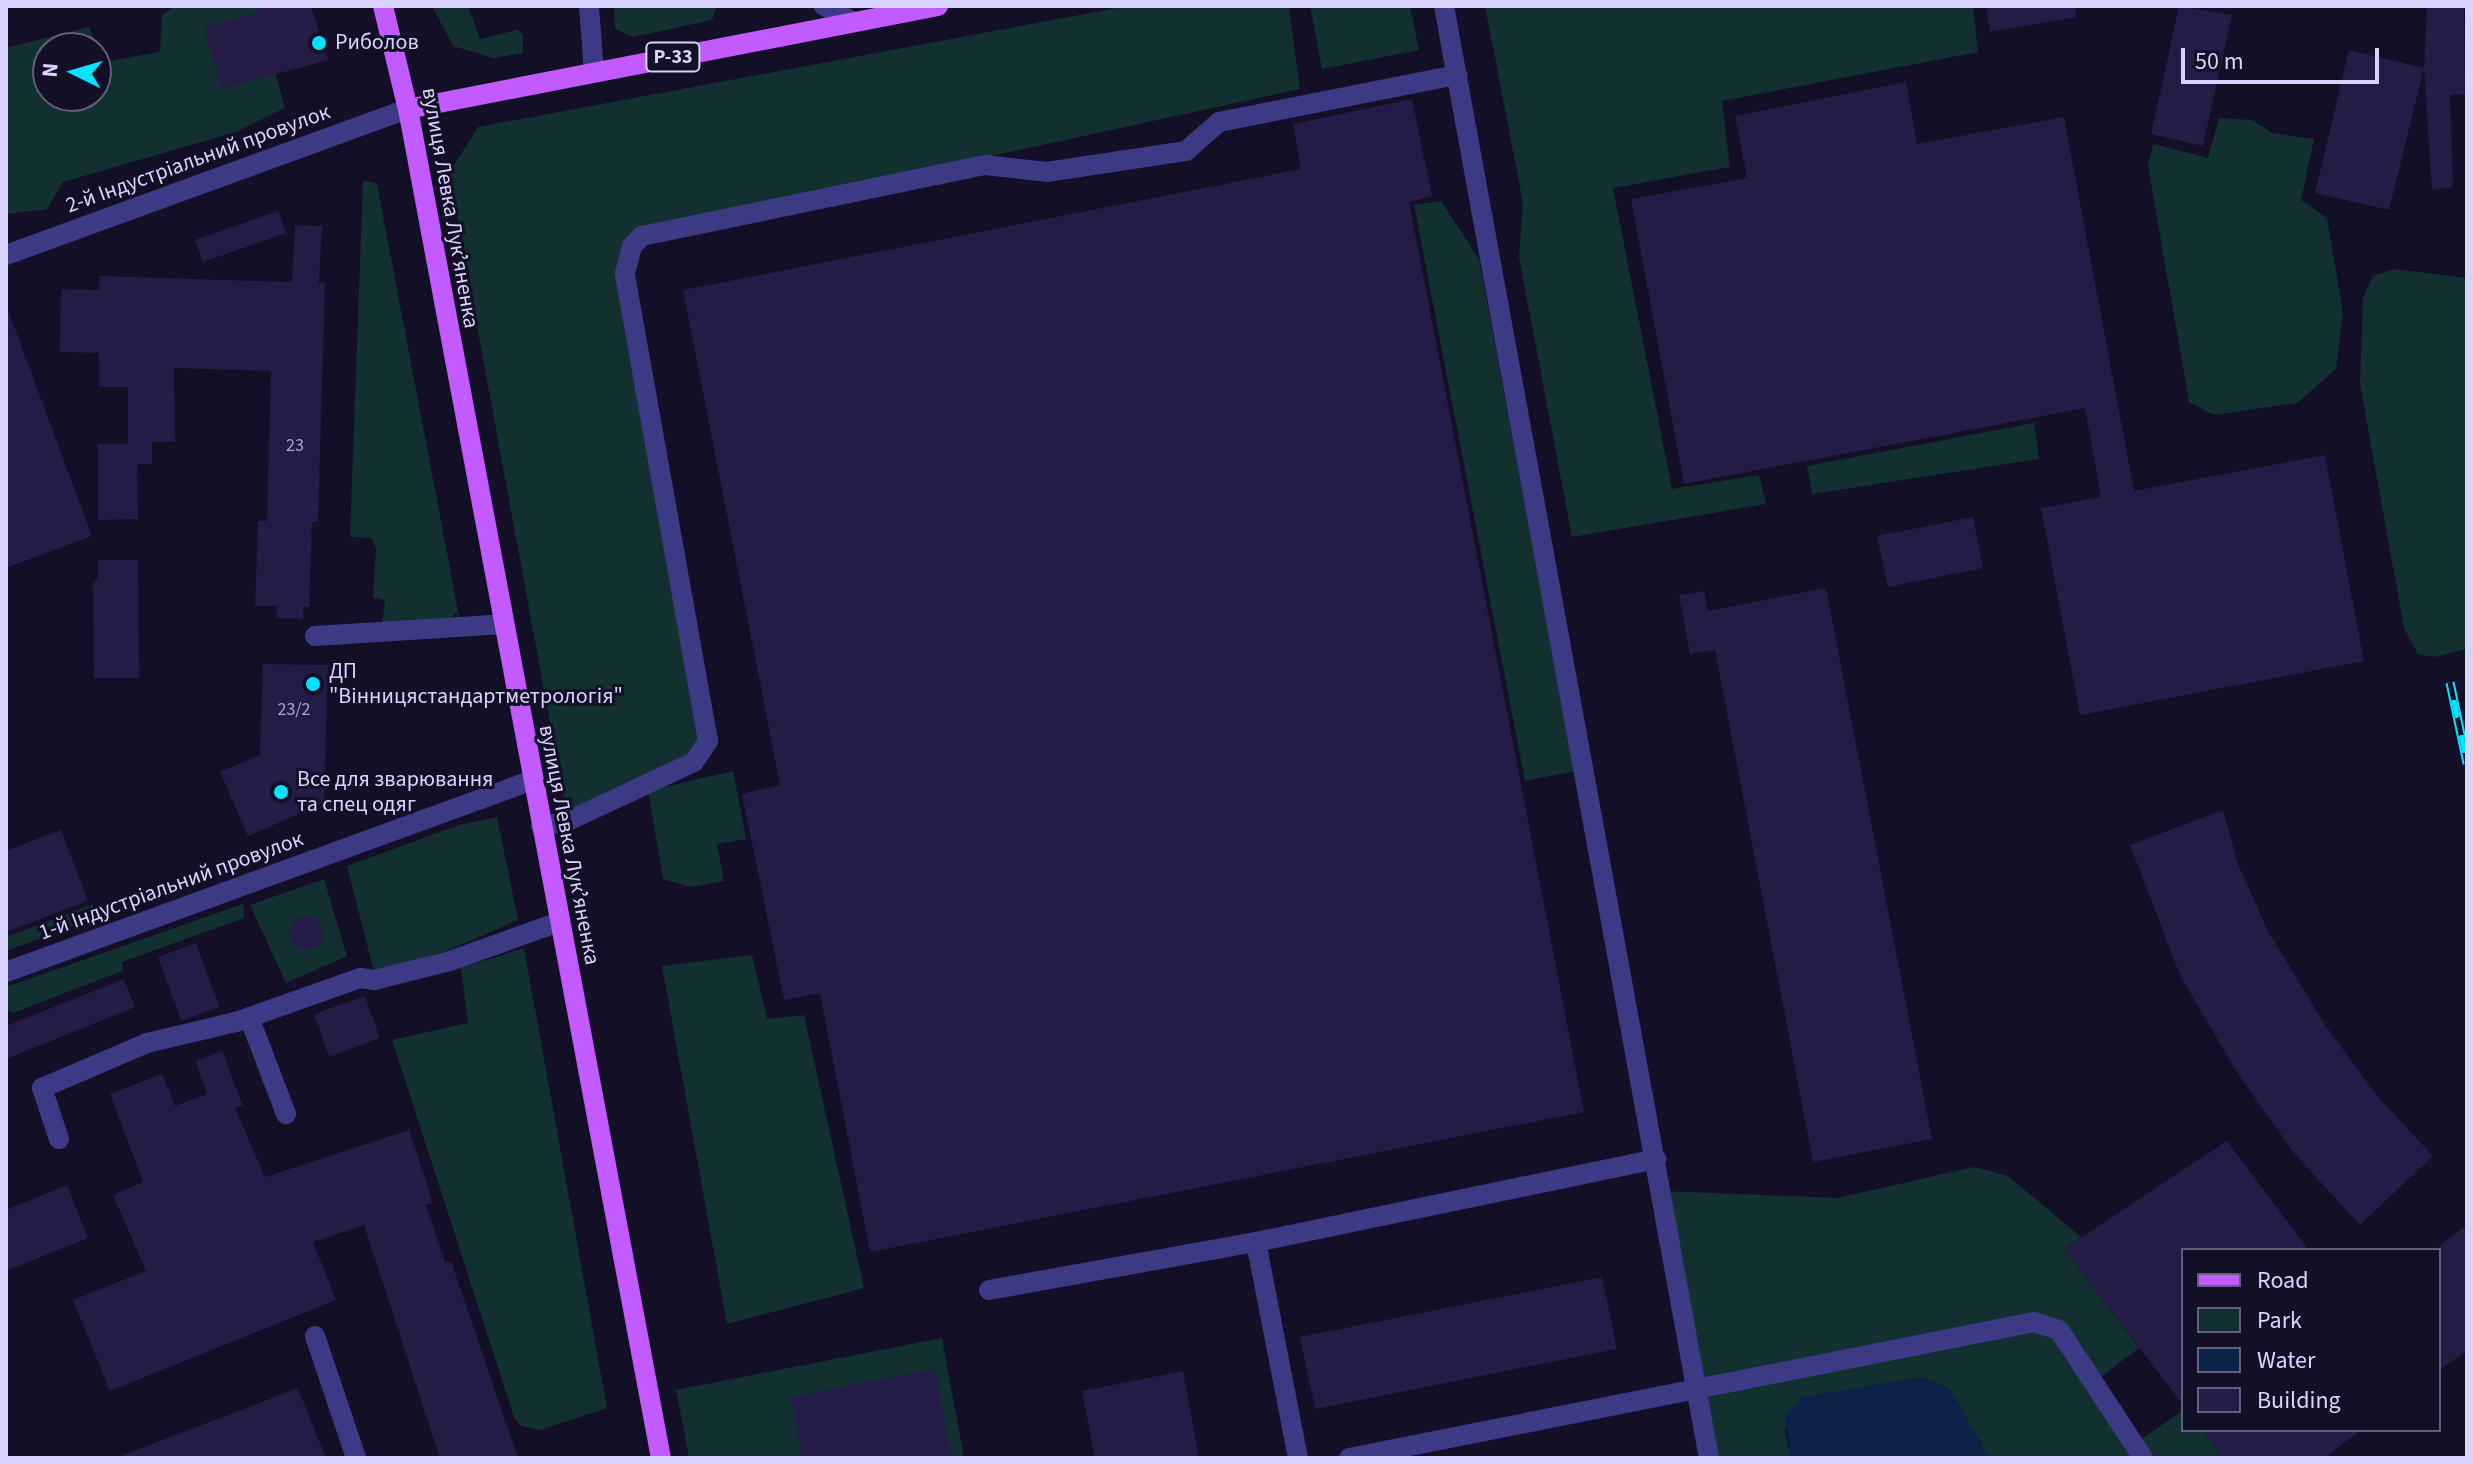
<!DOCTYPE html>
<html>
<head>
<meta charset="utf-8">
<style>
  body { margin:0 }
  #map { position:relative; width:2473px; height:1464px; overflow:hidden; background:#130f26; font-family:"Source Sans 3",sans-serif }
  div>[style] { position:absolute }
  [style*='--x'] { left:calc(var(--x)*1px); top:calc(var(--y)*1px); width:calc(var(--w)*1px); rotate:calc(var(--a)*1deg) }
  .green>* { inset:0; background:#12302f }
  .water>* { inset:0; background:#0c2248 }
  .building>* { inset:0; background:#241b47 }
  .round { border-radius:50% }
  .minor>* { height:20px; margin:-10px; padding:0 10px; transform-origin:10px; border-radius:10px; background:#3d3a85 }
  .major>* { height:20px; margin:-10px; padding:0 10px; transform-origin:10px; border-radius:10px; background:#c25bff }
  .rail>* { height:9px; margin-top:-4.5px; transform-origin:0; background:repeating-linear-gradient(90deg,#130f26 0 18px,#00e5ff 0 36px); box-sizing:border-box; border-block:2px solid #00e5ff }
  .dots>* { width:22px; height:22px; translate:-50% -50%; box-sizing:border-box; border:4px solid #130f26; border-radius:50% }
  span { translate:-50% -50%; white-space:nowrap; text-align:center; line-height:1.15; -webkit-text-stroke:6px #130f26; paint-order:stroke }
  .number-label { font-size:18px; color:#aca6d1 }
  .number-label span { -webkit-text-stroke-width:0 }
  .shield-label span { padding:2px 6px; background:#130f26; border:2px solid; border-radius:6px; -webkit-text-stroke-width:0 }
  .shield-label { font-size:20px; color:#d9d4ff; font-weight:700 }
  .poi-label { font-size:22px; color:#d9d4ff }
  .left { translate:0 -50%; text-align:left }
  .street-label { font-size:22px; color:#d9d4ff }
  .frame { position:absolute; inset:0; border:8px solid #d9d4ff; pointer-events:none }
  .legend { position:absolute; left:2181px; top:1248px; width:260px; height:184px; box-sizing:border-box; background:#130f26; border:2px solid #625e7d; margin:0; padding:10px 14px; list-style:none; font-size:24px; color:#d9d4ff }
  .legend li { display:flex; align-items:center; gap:16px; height:40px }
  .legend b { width:40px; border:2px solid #625e7d }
  .north { position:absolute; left:32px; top:32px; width:80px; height:80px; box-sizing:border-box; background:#130f26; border:2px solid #625e7d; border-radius:50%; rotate:275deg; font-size:22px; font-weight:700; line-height:32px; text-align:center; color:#d9d4ff }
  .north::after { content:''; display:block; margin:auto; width:28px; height:36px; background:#00e5ff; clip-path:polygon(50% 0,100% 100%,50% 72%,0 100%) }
  .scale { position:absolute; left:2181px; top:48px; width:198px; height:36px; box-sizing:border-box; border:4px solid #d9d4ff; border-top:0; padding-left:10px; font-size:24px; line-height:28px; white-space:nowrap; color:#d9d4ff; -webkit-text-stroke:6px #130f26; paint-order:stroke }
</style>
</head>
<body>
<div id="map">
  <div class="green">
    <div style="clip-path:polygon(evenodd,175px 6px,257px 6px,285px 108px,236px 132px,63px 182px,47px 209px,6px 214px,6px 48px,89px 27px,103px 62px,160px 52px,162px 15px,175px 6px,48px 48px,96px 48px,96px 96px,48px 96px,48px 48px)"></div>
    <div style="clip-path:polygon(432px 6px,468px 6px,480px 39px,517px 30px,523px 34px,523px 53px,494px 58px,453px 46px)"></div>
    <div style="clip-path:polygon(614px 6px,717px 6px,712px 20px,633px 37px,615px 29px)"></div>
    <div style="clip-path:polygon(1128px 6px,1289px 8px,1300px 89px,656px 229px,626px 258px,706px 749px,568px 821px,449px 173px,478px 127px)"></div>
    <div style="clip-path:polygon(1310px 6px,1410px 6px,1419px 50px,1322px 69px)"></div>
    <div style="clip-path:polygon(1485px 6px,1973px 6px,1978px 52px,1722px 101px,1730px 167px,1613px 188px,1672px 489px,1759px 475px,1766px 504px,1572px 537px,1519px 257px,1523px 203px)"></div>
    <div style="clip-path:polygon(2219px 118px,2252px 120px,2272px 133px,2314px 139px,2301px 200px,2327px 218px,2343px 313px,2336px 369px,2297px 403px,2214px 415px,2189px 402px,2148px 166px,2153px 144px,2208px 158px)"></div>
    <div style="clip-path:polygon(363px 180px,377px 184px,462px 632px,456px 612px,451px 618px,382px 624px,385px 600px,373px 598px,376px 548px,371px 538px,350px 537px)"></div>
    <div style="clip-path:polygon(1441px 201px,1479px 259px,1575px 771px,1525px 781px,1414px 205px)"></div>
    <div style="clip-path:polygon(2394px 269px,2467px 278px,2467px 649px,2434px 657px,2418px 654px,2404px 628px,2360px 384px,2363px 298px,2373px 276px)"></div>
    <div style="clip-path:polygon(2034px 423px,2039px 459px,1812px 494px,1807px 466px)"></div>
    <div style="clip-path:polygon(733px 771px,746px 839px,717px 844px,724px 881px,690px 887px,663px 879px,648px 791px)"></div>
    <div style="clip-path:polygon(497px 817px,518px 920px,446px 951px,374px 972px,347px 866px,459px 825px)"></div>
    <div style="clip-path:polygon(324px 879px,347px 956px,286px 983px,250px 905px)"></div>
    <div style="clip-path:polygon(93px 904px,97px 917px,6px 951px,6px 937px)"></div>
    <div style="clip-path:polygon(243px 904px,244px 918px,122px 962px,123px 971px,114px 974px,13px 1013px,6px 1009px,6px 987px)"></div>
    <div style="clip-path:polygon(524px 948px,607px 1408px,540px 1430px,521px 1426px,514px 1417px,392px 1040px,468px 1023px,461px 968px)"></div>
    <div style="clip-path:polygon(752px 955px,767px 1019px,804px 1015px,864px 1288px,727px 1324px,662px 966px)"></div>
    <div style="clip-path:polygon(1974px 1167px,2008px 1176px,2081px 1237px,2064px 1249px,2139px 1348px,2094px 1382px,2135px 1444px,2183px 1410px,2183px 1430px,2202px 1430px,2223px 1458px,1989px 1458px,1950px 1389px,1922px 1377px,1800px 1398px,1785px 1431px,1791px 1458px,1709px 1458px,1662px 1191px,1838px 1198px)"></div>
    <div style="clip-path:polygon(942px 1338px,964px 1458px,689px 1458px,676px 1390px)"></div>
  </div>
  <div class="water">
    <div style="clip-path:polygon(1922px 1377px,1950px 1389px,1989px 1458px,1791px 1458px,1785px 1417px,1800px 1398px)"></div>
  </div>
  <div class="building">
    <div style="clip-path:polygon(257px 6px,311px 6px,328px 60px,221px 89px,204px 27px,259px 12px)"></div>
    <div style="clip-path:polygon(1986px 6px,2075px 6px,2076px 17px,1990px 32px)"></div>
    <div style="clip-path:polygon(2179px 6px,2232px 15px,2203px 146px,2151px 134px)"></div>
    <div style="clip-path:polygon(2427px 6px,2464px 6px,2465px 94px,2450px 95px,2453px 187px,2432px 190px,2424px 68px)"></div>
    <div style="clip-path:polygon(2349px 50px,2424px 68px,2389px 210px,2315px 193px)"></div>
    <div style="clip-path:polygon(1906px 82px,1917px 144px,2064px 117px,2134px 491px,2325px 455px,2364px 661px,2080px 715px,2041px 508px,2101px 497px,2085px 408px,1684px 484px,1631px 199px,1747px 178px,1735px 116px)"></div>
    <div style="clip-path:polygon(1412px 99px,1432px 196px,1409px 202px,1584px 1112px,870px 1252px,820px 993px,784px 1000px,742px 794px,780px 785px,683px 290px,1301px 169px,1293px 124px)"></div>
    <div style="clip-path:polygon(278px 211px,286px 233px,203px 262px,195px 240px)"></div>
    <div style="clip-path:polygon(295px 225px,322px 226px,319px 283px,325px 283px,318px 522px,312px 522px,309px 607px,303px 607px,303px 619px,277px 618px,277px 606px,255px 606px,258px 521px,267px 521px,271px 371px,174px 368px,175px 442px,152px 442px,152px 464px,137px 464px,138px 519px,98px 520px,98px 444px,128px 444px,128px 387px,99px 387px,99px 353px,60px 352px,61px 289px,99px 290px,99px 276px,292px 282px)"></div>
    <div style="clip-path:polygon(8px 310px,92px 536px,6px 568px,6px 311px)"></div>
    <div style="clip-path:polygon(1973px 517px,1983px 568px,1888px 587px,1877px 536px)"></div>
    <div style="clip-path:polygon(98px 560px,138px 560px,139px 678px,94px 678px,93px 581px,98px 580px)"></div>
    <div style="clip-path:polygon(1826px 588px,1932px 1139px,1813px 1162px,1715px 650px,1690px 654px,1679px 595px,1704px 591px,1708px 611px)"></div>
    <div style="clip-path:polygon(263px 664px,328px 665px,324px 803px,248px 836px,220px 772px,260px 755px)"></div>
    <div style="clip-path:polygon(2223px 810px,2238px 864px,2268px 931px,2325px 1025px,2379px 1098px,2433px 1156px,2360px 1225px,2294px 1153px,2236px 1071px,2180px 975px,2130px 845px)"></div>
    <div style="clip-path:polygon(61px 830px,88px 901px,6px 932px,6px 851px)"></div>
    <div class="round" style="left:289px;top:916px;width:34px;height:34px"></div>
    <div style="clip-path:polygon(196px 943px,219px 1007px,181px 1021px,158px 957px)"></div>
    <div style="clip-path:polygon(124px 979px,135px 1007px,6px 1059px,6px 1026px)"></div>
    <div style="clip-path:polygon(365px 996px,380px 1038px,329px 1057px,314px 1014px)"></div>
    <div style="clip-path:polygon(222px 1051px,243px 1105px,235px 1108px,265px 1177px,409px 1130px,433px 1203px,426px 1205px,445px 1263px,451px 1261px,518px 1458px,440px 1458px,364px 1225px,313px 1242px,336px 1300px,110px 1391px,73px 1300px,146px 1271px,113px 1195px,143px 1182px,110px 1094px,162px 1074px,175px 1106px,207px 1094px,196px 1061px)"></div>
    <div style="clip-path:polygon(2227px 1141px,2309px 1250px,2183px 1250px,2183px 1405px,2064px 1249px)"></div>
    <div style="clip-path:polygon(67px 1185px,88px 1238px,6px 1271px,6px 1210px)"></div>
    <div style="clip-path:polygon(2467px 1225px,2467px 1350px,2439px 1371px,2439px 1246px)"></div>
    <div style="clip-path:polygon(1602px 1277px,1617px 1349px,1315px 1409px,1300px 1337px)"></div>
    <div style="clip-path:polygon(935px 1369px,952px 1458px,802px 1458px,791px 1397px)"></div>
    <div style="clip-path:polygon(1183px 1371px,1199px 1458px,1095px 1458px,1082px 1391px)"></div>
    <div style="clip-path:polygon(298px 1388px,326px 1458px,121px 1458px,121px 1456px)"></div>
    <div style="clip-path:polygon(2202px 1430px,2361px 1430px,2324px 1458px,2223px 1458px)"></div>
  </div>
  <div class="minor">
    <div style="--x:589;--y:6;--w:66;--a:85.7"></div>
    <div style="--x:824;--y:6;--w:34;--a:28"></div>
    <div style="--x:1444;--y:6;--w:1476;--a:79.66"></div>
    <div style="--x:6;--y:255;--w:428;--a:-20"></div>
    <div style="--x:315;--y:636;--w:189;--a:-3.6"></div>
    <div style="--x:541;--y:826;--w:27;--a:-10"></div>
    <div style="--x:568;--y:821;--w:139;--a:-25.1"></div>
    <div style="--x:694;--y:762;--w:25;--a:-56"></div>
    <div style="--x:708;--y:741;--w:475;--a:-100.1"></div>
    <div style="--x:625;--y:273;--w:28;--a:-75"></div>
    <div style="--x:632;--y:246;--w:14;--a:-45"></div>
    <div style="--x:642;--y:236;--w:350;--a:-11.7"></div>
    <div style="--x:985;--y:165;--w:62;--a:6.4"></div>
    <div style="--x:1047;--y:172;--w:141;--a:-8.6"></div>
    <div style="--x:1186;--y:151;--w:44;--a:-41.3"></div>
    <div style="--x:1219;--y:122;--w:243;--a:-11.2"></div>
    <div style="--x:6;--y:972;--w:561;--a:-20.02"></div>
    <div style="--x:249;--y:1017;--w:104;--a:69.1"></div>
    <div style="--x:59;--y:1139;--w:54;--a:-108.4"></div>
    <div style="--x:42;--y:1088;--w:114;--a:-23.2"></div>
    <div style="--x:147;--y:1043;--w:91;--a:-13.3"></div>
    <div style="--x:236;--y:1022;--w:132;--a:-19.5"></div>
    <div style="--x:360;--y:978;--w:14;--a:8"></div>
    <div style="--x:374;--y:980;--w:78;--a:-14"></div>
    <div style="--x:450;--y:961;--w:116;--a:-19.7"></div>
    <div style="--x:1256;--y:1242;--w:220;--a:79"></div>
    <div style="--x:989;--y:1290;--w:271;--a:-10.2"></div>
    <div style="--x:1256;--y:1242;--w:409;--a:-11.7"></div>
    <div style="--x:315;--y:1336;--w:129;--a:71.4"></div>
    <div style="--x:1349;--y:1458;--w:698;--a:-11.23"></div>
    <div style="--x:2034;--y:1322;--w:26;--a:18"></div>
    <div style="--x:2059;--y:1330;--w:153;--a:56.7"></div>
  </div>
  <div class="major">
    <div style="--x:383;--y:6;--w:106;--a:76.4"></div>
    <div style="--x:408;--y:109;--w:1373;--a:79.38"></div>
    <div style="--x:408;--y:109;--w:540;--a:-11"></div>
  </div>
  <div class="rail">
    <div style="--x:2450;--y:682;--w:83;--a:78.1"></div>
  </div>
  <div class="dots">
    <div style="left:319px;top:43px;background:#00e5ff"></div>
    <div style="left:313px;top:684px;background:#00e5ff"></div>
    <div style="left:281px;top:792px;background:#00e5ff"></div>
  </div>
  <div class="number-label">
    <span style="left:295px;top:446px">23</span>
    <span style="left:294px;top:710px">23/2</span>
  </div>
  <div class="shield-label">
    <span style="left:673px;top:57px">Р-33</span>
  </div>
  <div class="poi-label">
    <span class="left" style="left:335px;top:43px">Риболов</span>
    <span class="left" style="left:329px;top:684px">ДП<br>"Вінницястандартметрологія"</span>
    <span class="left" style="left:297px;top:792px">Все для зварювання<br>та спец одяг</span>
  </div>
  <div class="street-label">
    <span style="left:198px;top:159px;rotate:-20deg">2-й Індустріальний провулок</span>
    <span style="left:450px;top:208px;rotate:80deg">вулиця Левка Лукʼяненка</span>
    <span style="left:569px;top:845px;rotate:79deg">вулиця Левка Лукʼяненка</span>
    <span style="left:171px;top:886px;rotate:-20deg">1-й Індустріальний провулок</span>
  </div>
  <div class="frame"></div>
  <ul class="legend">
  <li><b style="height:10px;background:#c25bff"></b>Road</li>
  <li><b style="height:22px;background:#12302f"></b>Park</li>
  <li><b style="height:22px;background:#0c2248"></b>Water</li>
  <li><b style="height:22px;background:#241b47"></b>Building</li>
  </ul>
  <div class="north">N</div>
  <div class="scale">50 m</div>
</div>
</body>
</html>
